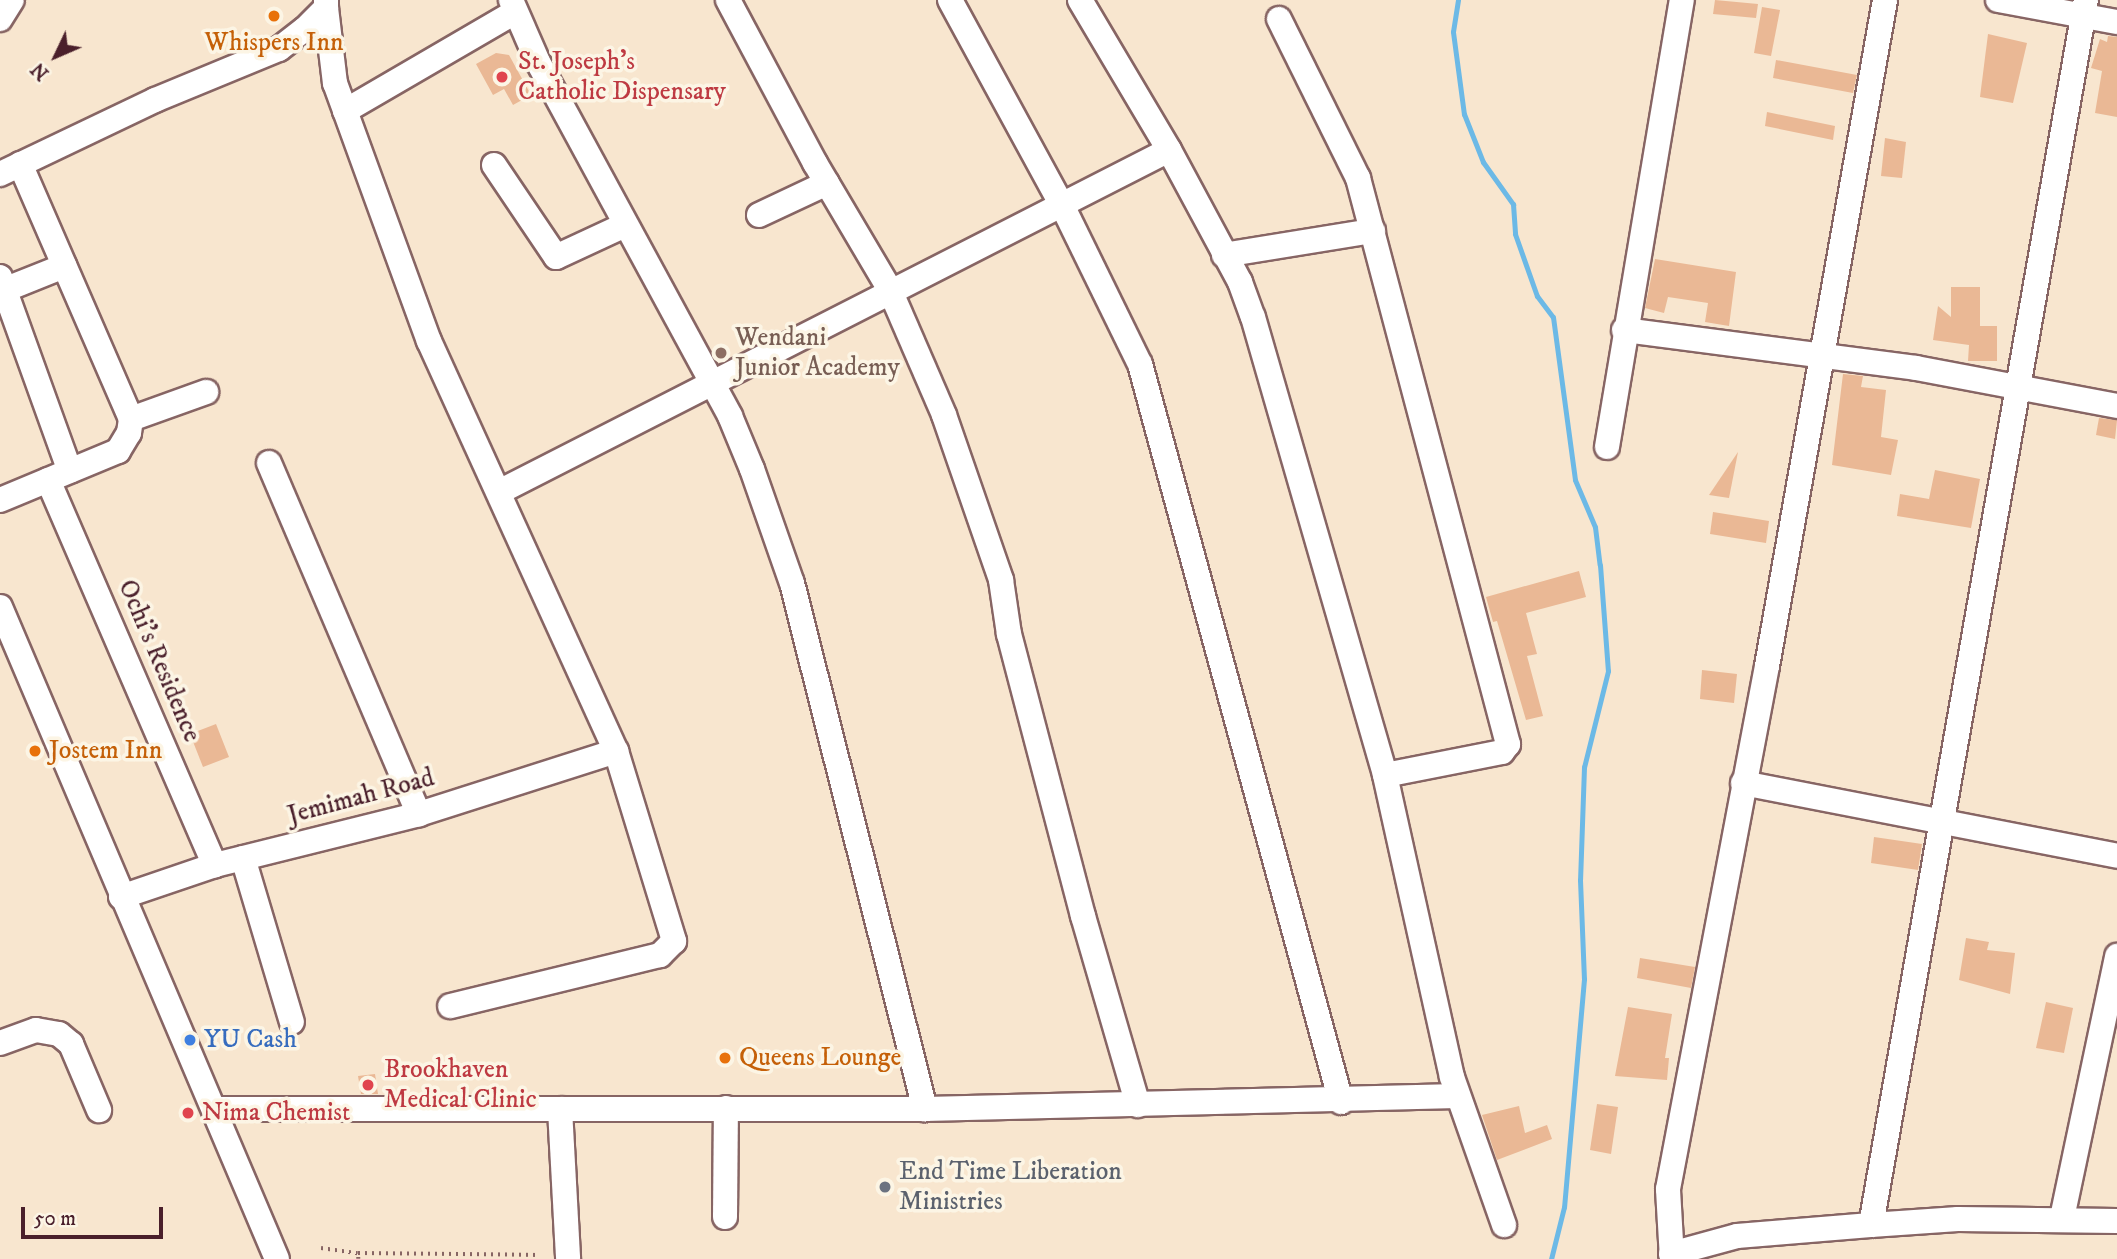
<!DOCTYPE html>
<html>
<head>
<meta charset="utf-8">
<style>
  body { margin:0 }
  #map { position:relative; width:2117px; height:1259px; overflow:hidden; background:#f8e6cf; font-family:"IM FELL DW Pica",serif }
  div>[style] { position:absolute }
  [style*='--x'] { left:calc(var(--x)*1px); top:calc(var(--y)*1px); width:calc(var(--w)*1px); rotate:calc(var(--a)*1deg) }
  .stream>* { height:5px; margin:-2.5px; padding:0 2.5px; transform-origin:2.5px; border-radius:2.5px; background:#6cb9e6 }
  .building>* { inset:0; background:#eab895 }
  .path>* { height:3.5px; margin-top:-1.75px; transform-origin:0; background:repeating-linear-gradient(90deg,#876564 0 2px,transparent 0 7px) }
  .roads { filter:drop-shadow(2px 0 #876564) drop-shadow(-2px 0 #876564) drop-shadow(0 2px #876564) drop-shadow(0 -2px #876564) }
  .minor>* { height:24px; margin:-12px; padding:0 12px; transform-origin:12px; border-radius:12px; background:#fff }
  .dots>* { width:19px; height:19px; translate:-50% -50%; box-sizing:border-box; border:4px solid #fcf5e5; border-radius:50% }
  span { translate:-50% -50%; white-space:nowrap; text-align:center; line-height:1.15; -webkit-text-stroke:7px #fcf5e5; paint-order:stroke }
  .food-label { font-size:26px; color:#c56008 }
  .left { translate:0 -50%; text-align:left }
  .health-label { font-size:26px; color:#be3a42 }
  .education-label { font-size:26px; color:#785e54 }
  .street-label { font-size:26px; color:#4a1f2b }
  .shop-label { font-size:26px; color:#366cbe }
  .worship-label { font-size:26px; color:#5b616d }
  .north { position:absolute; left:21px; top:21px; width:70px; height:70px; -webkit-text-stroke:5px #fcf5e5; paint-order:stroke; rotate:226deg; font-size:19px; font-weight:700; line-height:28px; text-align:center; color:#4a1f2b }
  .north::after { content:''; display:block; margin:auto; width:24px; height:32px; background:#4a1f2b; clip-path:polygon(50% 0,100% 100%,50% 72%,0 100%) }
  .scale { position:absolute; left:21px; top:1207px; width:142px; height:32px; box-sizing:border-box; border:4px solid #4a1f2b; border-top:0; padding-left:9px; font-size:21px; line-height:24px; white-space:nowrap; color:#4a1f2b; -webkit-text-stroke:5px #fcf5e5; paint-order:stroke }
</style>
</head>
<body>
<div id="map">
  <div class="stream">
    <div style="--x:1458;--y:0;--w:32;--a:99"></div>
    <div style="--x:1453;--y:32;--w:83;--a:82.4"></div>
    <div style="--x:1464;--y:114;--w:52;--a:68.4"></div>
    <div style="--x:1483;--y:162;--w:52;--a:54.5"></div>
    <div style="--x:1513;--y:204;--w:30;--a:86"></div>
    <div style="--x:1515;--y:234;--w:66;--a:70.5"></div>
    <div style="--x:1537;--y:296;--w:26;--a:53"></div>
    <div style="--x:1553;--y:317;--w:164;--a:82.3"></div>
    <div style="--x:1575;--y:480;--w:51;--a:66.9"></div>
    <div style="--x:1595;--y:527;--w:38;--a:83"></div>
    <div style="--x:1600;--y:565;--w:106;--a:85.7"></div>
    <div style="--x:1608;--y:671;--w:99;--a:104"></div>
    <div style="--x:1584;--y:767;--w:113;--a:92"></div>
    <div style="--x:1580;--y:880;--w:99;--a:87.7"></div>
    <div style="--x:1584;--y:979;--w:229;--a:95"></div>
    <div style="--x:1564;--y:1207;--w:54;--a:104"></div>
  </div>
  <div class="building">
    <div style="clip-path:polygon(1715px 0,1758px 4px,1756px 18px,1713px 14px)"></div>
    <div style="clip-path:polygon(1762px 7px,1780px 10px,1771px 56px,1754px 53px)"></div>
    <div style="clip-path:polygon(1988px 34px,2027px 43px,2013px 103px,1980px 97px)"></div>
    <div style="clip-path:polygon(2108px 36px,2117px 37px,2117px 117px,2095px 113px,2102px 71px,2091px 68px,2100px 39px,2107px 42px)"></div>
    <div style="clip-path:polygon(496px 53px,509px 55px,531px 95px,513px 105px,504px 89px,493px 95px,476px 64px)"></div>
    <div style="clip-path:polygon(1776px 60px,1857px 75px,1853px 93px,1773px 78px)"></div>
    <div style="clip-path:polygon(1767px 112px,1835px 126px,1833px 140px,1765px 126px)"></div>
    <div style="clip-path:polygon(1885px 138px,1906px 142px,1902px 178px,1881px 176px)"></div>
    <div style="clip-path:polygon(1655px 259px,1736px 272px,1729px 326px,1705px 322px,1708px 303px,1668px 297px,1664px 313px,1645px 308px)"></div>
    <div style="clip-path:polygon(1951px 287px,1980px 287px,1980px 326px,1997px 326px,1997px 361px,1968px 361px,1969px 345px,1933px 340px,1938px 306px,1951px 317px)"></div>
    <div style="clip-path:polygon(1843px 374px,1863px 376px,1861px 387px,1886px 390px,1881px 437px,1898px 440px,1891px 475px,1832px 465px)"></div>
    <div style="clip-path:polygon(2099px 418px,2117px 420px,2115px 439px,2096px 435px)"></div>
    <div style="clip-path:polygon(1738px 452px,1729px 498px,1709px 495px)"></div>
    <div style="clip-path:polygon(1935px 470px,1980px 479px,1971px 528px,1897px 516px,1900px 494px,1929px 499px)"></div>
    <div style="clip-path:polygon(1713px 512px,1769px 521px,1766px 543px,1710px 534px)"></div>
    <div style="clip-path:polygon(1579px 571px,1586px 597px,1526px 613px,1537px 654px,1527px 656px,1543px 716px,1526px 720px,1497px 621px,1493px 622px,1486px 597px)"></div>
    <div style="clip-path:polygon(1702px 670px,1737px 674px,1734px 703px,1700px 699px)"></div>
    <div style="clip-path:polygon(216px 724px,229px 757px,203px 767px,190px 734px)"></div>
    <div style="clip-path:polygon(1874px 837px,1922px 844px,1918px 870px,1871px 863px)"></div>
    <div style="clip-path:polygon(1966px 938px,1989px 942px,1987px 950px,2015px 953px,2010px 994px,1959px 980px)"></div>
    <div style="clip-path:polygon(1640px 958px,1695px 967px,1691px 988px,1637px 978px)"></div>
    <div style="clip-path:polygon(2046px 1002px,2073px 1008px,2064px 1053px,2036px 1048px)"></div>
    <div style="clip-path:polygon(1628px 1007px,1672px 1014px,1665px 1058px,1669px 1058px,1667px 1080px,1615px 1076px)"></div>
    <div style="clip-path:polygon(375px 1074px,378px 1094px,361px 1094px,358px 1076px)"></div>
    <div style="clip-path:polygon(1597px 1104px,1618px 1107px,1611px 1154px,1590px 1150px)"></div>
    <div style="clip-path:polygon(1519px 1106px,1525px 1133px,1547px 1125px,1552px 1139px,1497px 1160px,1482px 1115px)"></div>
  </div>
  <div class="path">
    <div style="--x:321;--y:1248;--w:37;--a:8"></div>
    <div style="--x:358;--y:1259;--w:6;--a:-90"></div>
    <div style="--x:358;--y:1253;--w:181;--a:0.6"></div>
  </div>
  <div class="roads">
    <div class="minor">
      <div style="--x:511;--y:0;--w:68;--a:66.5"></div>
      <div style="--x:538;--y:62;--w:403;--a:61.5"></div>
      <div style="--x:730;--y:416;--w:57;--a:67.5"></div>
      <div style="--x:752;--y:469;--w:121;--a:70.7"></div>
      <div style="--x:792;--y:583;--w:543;--a:75.81"></div>
      <div style="--x:728;--y:0;--w:185;--a:61.9"></div>
      <div style="--x:815;--y:163;--w:147;--a:59.4"></div>
      <div style="--x:890;--y:290;--w:136;--a:66.6"></div>
      <div style="--x:944;--y:415;--w:175;--a:70.9"></div>
      <div style="--x:1001;--y:580;--w:55;--a:81.6"></div>
      <div style="--x:1009;--y:634;--w:292;--a:75.3"></div>
      <div style="--x:1083;--y:916;--w:197;--a:73.8"></div>
      <div style="--x:950;--y:0;--w:234;--a:61.4"></div>
      <div style="--x:1062;--y:205;--w:177;--a:63.9"></div>
      <div style="--x:1140;--y:364;--w:765;--a:74.76"></div>
      <div style="--x:1080;--y:0;--w:174;--a:59.3"></div>
      <div style="--x:1169;--y:150;--w:150;--a:61.7"></div>
      <div style="--x:1240;--y:282;--w:37;--a:70"></div>
      <div style="--x:1253;--y:317;--w:477;--a:73.9"></div>
      <div style="--x:1385;--y:775;--w:309;--a:77.5"></div>
      <div style="--x:1452;--y:1077;--w:157;--a:70.6"></div>
      <div style="--x:1998;--y:0;--w:121;--a:10.5"></div>
      <div style="--x:326;--y:8;--w:76;--a:83.2"></div>
      <div style="--x:335;--y:83;--w:275;--a:70"></div>
      <div style="--x:429;--y:341;--w:451;--a:65.5"></div>
      <div style="--x:616;--y:751;--w:199;--a:73"></div>
      <div style="--x:674;--y:941;--w:20;--a:135"></div>
      <div style="--x:660;--y:955;--w:216;--a:166.3"></div>
      <div style="--x:0;--y:19;--w:22;--a:-58"></div>
      <div style="--x:1279;--y:19;--w:178;--a:63.6"></div>
      <div style="--x:1358;--y:178;--w:586;--a:75.16"></div>
      <div style="--x:1508;--y:744;--w:10;--a:127"></div>
      <div style="--x:1502;--y:752;--w:119;--a:168.9"></div>
      <div style="--x:345;--y:111;--w:197;--a:-30.2"></div>
      <div style="--x:494;--y:165;--w:111;--a:56"></div>
      <div style="--x:556;--y:257;--w:76;--a:-24.9"></div>
      <div style="--x:0;--y:174;--w:172;--a:-25.5"></div>
      <div style="--x:155;--y:100;--w:134;--a:-22.4"></div>
      <div style="--x:279;--y:49;--w:33;--a:-38"></div>
      <div style="--x:305;--y:29;--w:30;--a:-45"></div>
      <div style="--x:326;--y:8;--w:8;--a:-90"></div>
      <div style="--x:759;--y:215;--w:75;--a:-25.2"></div>
      <div style="--x:1224;--y:255;--w:151;--a:-9.2"></div>
      <div style="--x:0;--y:277;--w:206;--a:70.2"></div>
      <div style="--x:4;--y:290;--w:65;--a:-21.8"></div>
      <div style="--x:1624;--y:330;--w:294;--a:7.4"></div>
      <div style="--x:1916;--y:368;--w:205;--a:10.7"></div>
      <div style="--x:131;--y:419;--w:80;--a:-19.8"></div>
      <div style="--x:1607;--y:447;--w:453;--a:-80.5"></div>
      <div style="--x:269;--y:463;--w:382;--a:66.9"></div>
      <div style="--x:48;--y:480;--w:420;--a:66.6"></div>
      <div style="--x:499;--y:492;--w:752;--a:-27.04"></div>
      <div style="--x:0;--y:500;--w:128;--a:-22.6"></div>
      <div style="--x:118;--y:451;--w:21;--a:-59"></div>
      <div style="--x:129;--y:433;--w:14;--a:-82"></div>
      <div style="--x:131;--y:419;--w:278;--a:-113.5"></div>
      <div style="--x:0;--y:607;--w:708;--a:66.98"></div>
      <div style="--x:1743;--y:783;--w:381;--a:11"></div>
      <div style="--x:243;--y:858;--w:171;--a:73.4"></div>
      <div style="--x:121;--y:897;--w:99;--a:-18.8"></div>
      <div style="--x:215;--y:865;--w:210;--a:-14"></div>
      <div style="--x:419;--y:814;--w:207;--a:-17.7"></div>
      <div style="--x:0;--y:1043;--w:38;--a:-20"></div>
      <div style="--x:36;--y:1030;--w:23;--a:10"></div>
      <div style="--x:59;--y:1034;--w:16;--a:40"></div>
      <div style="--x:71;--y:1044;--w:72;--a:67"></div>
      <div style="--x:215;--y:1109;--w:710;--a:0"></div>
      <div style="--x:925;--y:1109;--w:533;--a:-1.4"></div>
      <div style="--x:560;--y:1109;--w:150;--a:86.9"></div>
      <div style="--x:725;--y:1217;--w:109;--a:-89.5"></div>
      <div style="--x:2062;--y:1218;--w:268;--a:-78.1"></div>
      <div style="--x:1871;--y:1225;--w:1244;--a:-80.05"></div>
      <div style="--x:1671;--y:1254;--w:68;--a:-15.3"></div>
      <div style="--x:1737;--y:1236;--w:134;--a:-4.7"></div>
      <div style="--x:1871;--y:1225;--w:87;--a:-3.9"></div>
      <div style="--x:1958;--y:1219;--w:159;--a:0.7"></div>
      <div style="--x:1672;--y:1259;--w:70;--a:-93.3"></div>
      <div style="--x:1668;--y:1189;--w:532;--a:-79.28"></div>
      <div style="--x:1767;--y:666;--w:676;--a:-79.95"></div>
    </div>
  </div>
  <div class="dots">
    <div style="left:274px;top:16px;background:#e8710a"></div>
    <div style="left:502px;top:77px;background:#e0444e"></div>
    <div style="left:721px;top:353px;background:#8d6e63"></div>
    <div style="left:35px;top:751px;background:#e8710a"></div>
    <div style="left:190px;top:1040px;background:#3f7fe0"></div>
    <div style="left:725px;top:1058px;background:#e8710a"></div>
    <div style="left:368px;top:1085px;background:#e0444e"></div>
    <div style="left:188px;top:1113px;background:#e0444e"></div>
    <div style="left:885px;top:1187px;background:#6b7280"></div>
  </div>
  <div class="food-label">
    <span style="left:274px;top:43px">Whispers Inn</span>
    <span class="left" style="left:49px;top:751px">Jostem Inn</span>
    <span class="left" style="left:739px;top:1058px">Queens Lounge</span>
  </div>
  <div class="health-label">
    <span class="left" style="left:518px;top:77px">St. Joseph's<br>Catholic Dispensary</span>
    <span class="left" style="left:384px;top:1085px">Brookhaven<br>Medical Clinic</span>
    <span class="left" style="left:202px;top:1113px">Nima Chemist</span>
  </div>
  <div class="education-label">
    <span class="left" style="left:735px;top:353px">Wendani<br>Junior Academy</span>
  </div>
  <div class="street-label">
    <span style="left:159px;top:661px;rotate:67deg">Ochi's Residence</span>
    <span style="left:361px;top:797px;rotate:-15deg">Jemimah Road</span>
  </div>
  <div class="shop-label">
    <span class="left" style="left:204px;top:1040px">YU Cash</span>
  </div>
  <div class="worship-label">
    <span class="left" style="left:899px;top:1187px">End Time Liberation<br>Ministries</span>
  </div>
  <div class="north">N</div>
  <div class="scale">50 m</div>
</div>
</body>
</html>
